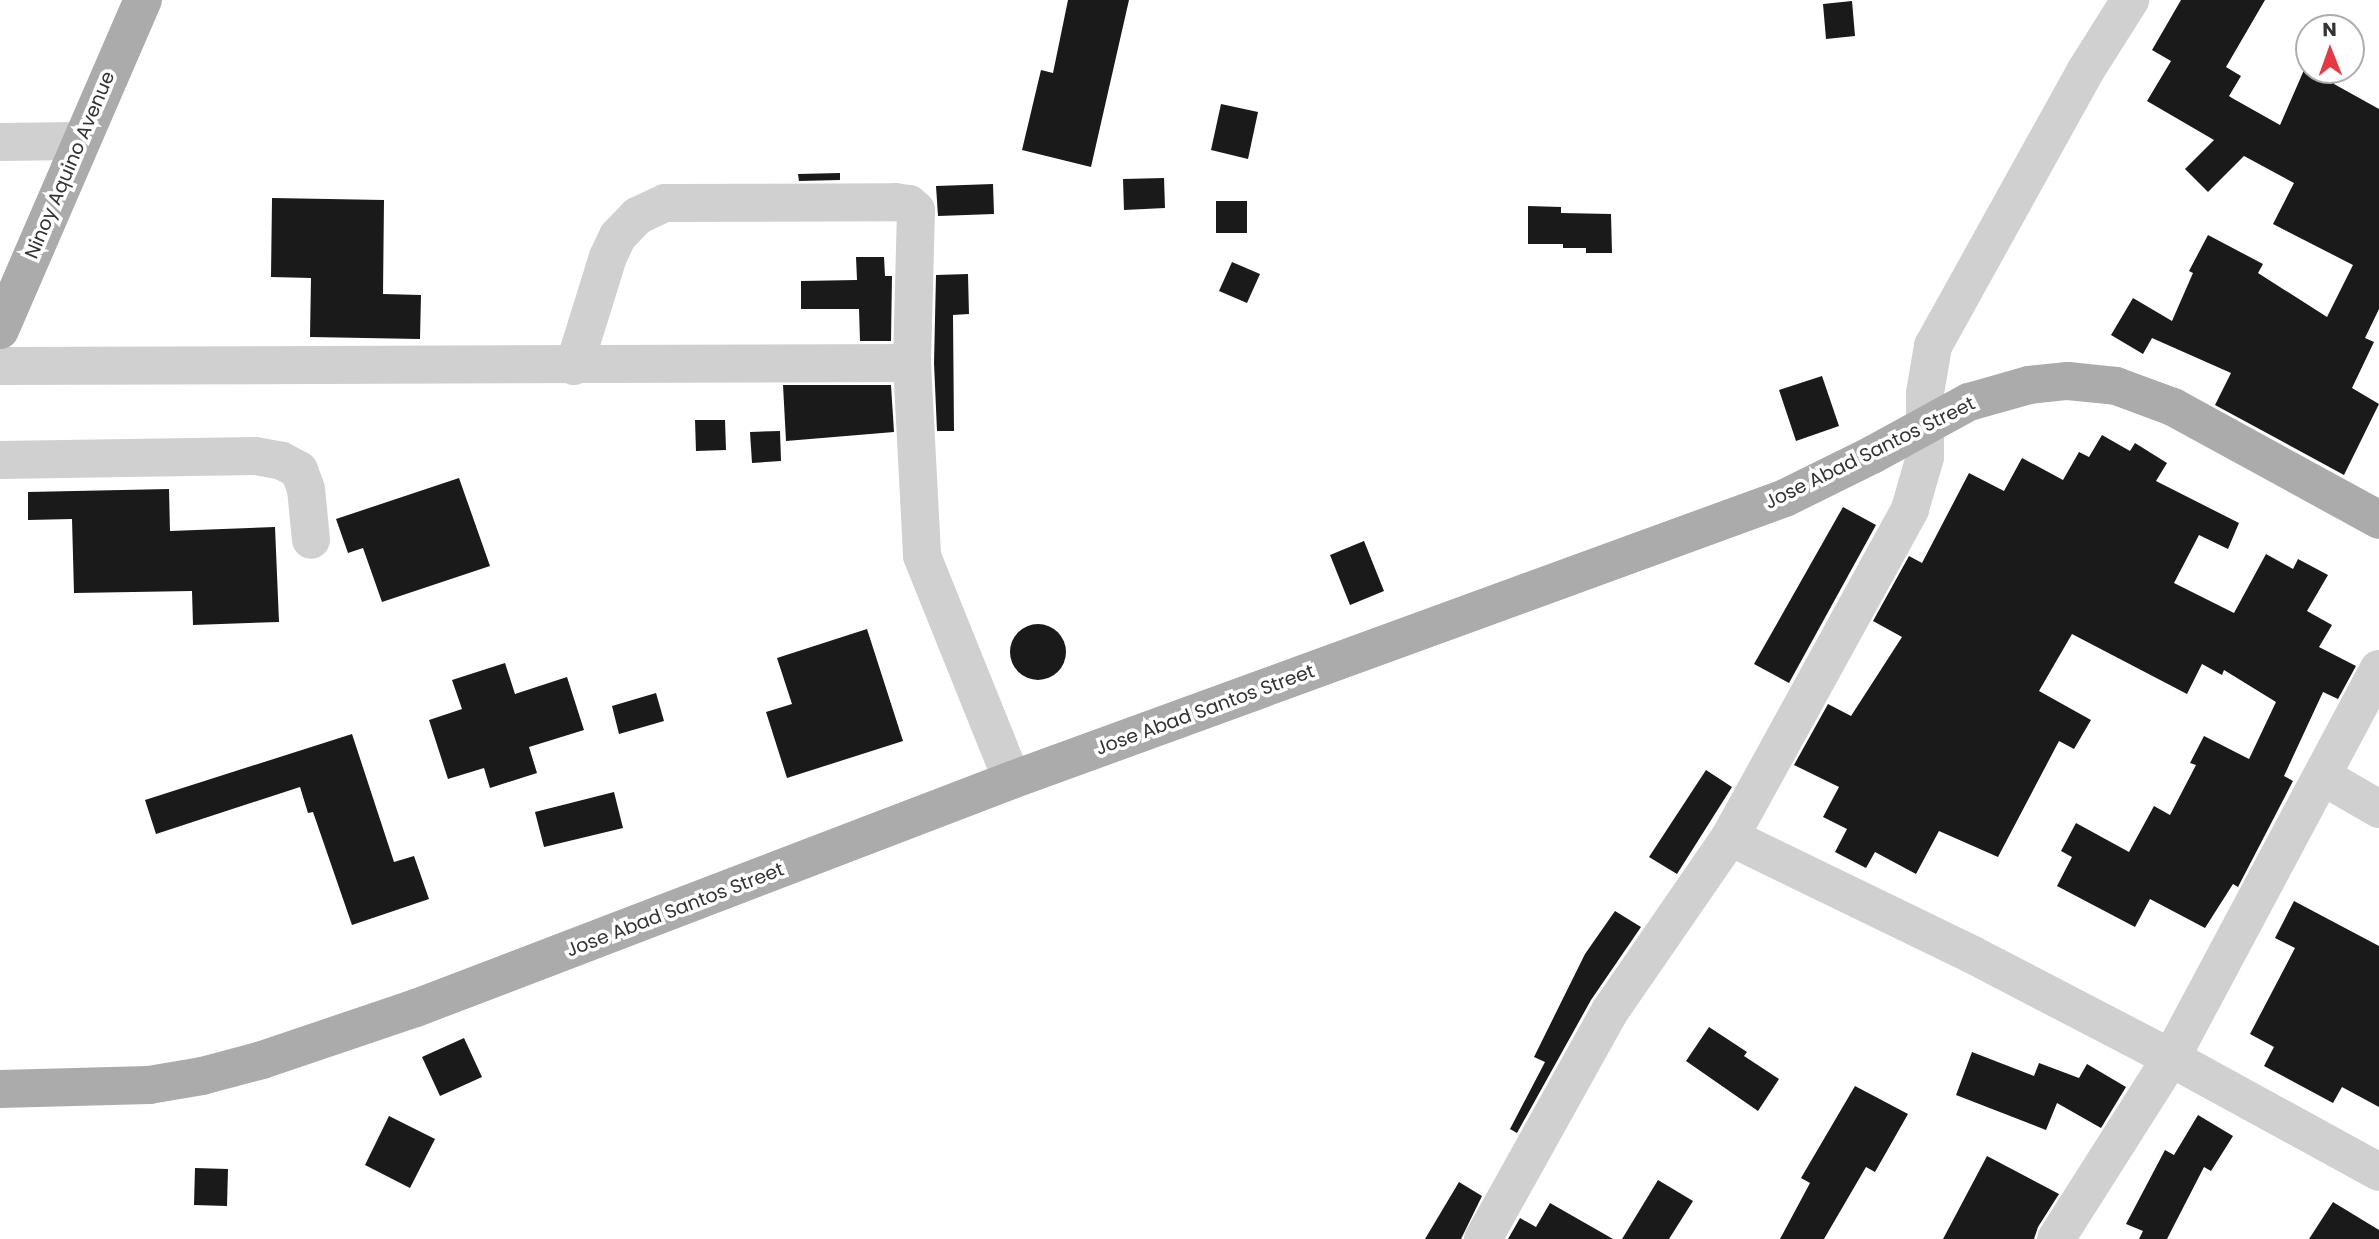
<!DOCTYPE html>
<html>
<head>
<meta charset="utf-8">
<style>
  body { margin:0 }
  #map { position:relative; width:2379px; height:1239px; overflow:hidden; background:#fff; font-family:Poppins,sans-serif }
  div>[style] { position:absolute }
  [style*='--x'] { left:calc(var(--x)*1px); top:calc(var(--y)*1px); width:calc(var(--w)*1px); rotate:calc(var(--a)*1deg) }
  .building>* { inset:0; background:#1a1a1a }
  .round { border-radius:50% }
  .minor>* { height:38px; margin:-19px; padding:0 19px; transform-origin:19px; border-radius:19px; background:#d0d0d0 }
  .major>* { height:38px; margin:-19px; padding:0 19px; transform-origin:19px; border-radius:19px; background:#ababab }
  span { translate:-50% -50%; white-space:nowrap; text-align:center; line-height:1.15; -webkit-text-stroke:7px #fff; paint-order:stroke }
  .street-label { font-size:19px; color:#333 }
  .north { position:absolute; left:2295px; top:14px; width:70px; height:70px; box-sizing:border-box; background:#fff; border:2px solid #adadad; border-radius:50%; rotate:359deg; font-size:19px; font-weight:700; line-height:28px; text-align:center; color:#333 }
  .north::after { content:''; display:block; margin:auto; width:24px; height:32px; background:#e63946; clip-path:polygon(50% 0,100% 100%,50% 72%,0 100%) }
</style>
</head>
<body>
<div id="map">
  <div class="building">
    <div style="clip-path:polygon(1068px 0,1129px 0,1091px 167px,1022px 150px,1041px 70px,1053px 73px)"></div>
    <div style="clip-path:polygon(2181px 0,2265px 0,2226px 67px,2241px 76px,2229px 96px,2232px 98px,2280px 125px,2304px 70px,2340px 70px,2334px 84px,2379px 109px,2379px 309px,2365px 338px,2374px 342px,2352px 388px,2379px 404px,2344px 475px,2215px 405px,2231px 373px,2152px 338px,2143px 354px,2111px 335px,2133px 298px,2172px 321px,2193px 273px,2189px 271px,2208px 235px,2263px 264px,2258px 273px,2327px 317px,2353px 265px,2273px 224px,2294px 183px,2244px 156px,2208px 192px,2185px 169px,2214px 140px,2147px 101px,2171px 61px,2152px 50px)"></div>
    <div style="clip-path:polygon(1852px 1px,1855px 36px,1826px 39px,1823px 4px)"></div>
    <div style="clip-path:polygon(1221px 104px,1258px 112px,1248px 159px,1211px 150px)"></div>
    <div style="clip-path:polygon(840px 173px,840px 180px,799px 181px,798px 174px)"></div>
    <div style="clip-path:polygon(1164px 178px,1165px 208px,1124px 210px,1123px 179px)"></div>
    <div style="clip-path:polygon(993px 184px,994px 214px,938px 216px,936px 186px)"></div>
    <div style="clip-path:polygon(272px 198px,384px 200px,383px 294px,421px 295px,420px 339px,310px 337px,311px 278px,271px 277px)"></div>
    <div style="clip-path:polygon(1216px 201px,1247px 201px,1247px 233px,1216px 233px)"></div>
    <div style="clip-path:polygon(1528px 206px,1561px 207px,1561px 213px,1611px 214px,1612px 253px,1586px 253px,1586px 248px,1563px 248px,1563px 244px,1528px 244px)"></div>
    <div style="clip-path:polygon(856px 257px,884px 257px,885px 276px,892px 276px,891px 341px,860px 341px,859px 309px,801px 309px,801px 281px,857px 280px)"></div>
    <div style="clip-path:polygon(1232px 262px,1260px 274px,1247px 303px,1219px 291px)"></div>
    <div style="clip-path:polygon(968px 274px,969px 314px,953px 315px,954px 431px,937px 431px,934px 363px,936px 275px)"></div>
    <div style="clip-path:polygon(1822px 376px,1839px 426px,1796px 441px,1779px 390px)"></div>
    <div style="clip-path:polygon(783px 385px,891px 385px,894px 432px,786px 441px)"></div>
    <div style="clip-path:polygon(695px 420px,725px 420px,726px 450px,696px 451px)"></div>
    <div style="clip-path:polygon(780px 431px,781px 461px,752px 463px,750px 432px)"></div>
    <div style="clip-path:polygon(2102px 435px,2130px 451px,2135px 443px,2167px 463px,2156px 481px,2239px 523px,2228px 549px,2199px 535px,2174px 583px,2234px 613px,2266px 554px,2293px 569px,2298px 559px,2328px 575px,2307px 611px,2332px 625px,2319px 647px,2356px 666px,2338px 699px,2323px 692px,2284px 776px,2293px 781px,2238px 887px,2233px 884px,2205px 928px,2150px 899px,2135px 927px,2057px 886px,2072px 857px,2061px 851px,2076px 823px,2129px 852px,2154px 806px,2170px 815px,2196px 765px,2190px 763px,2204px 736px,2249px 759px,2276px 702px,2224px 670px,2222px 675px,2202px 664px,2187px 694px,2072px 634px,2039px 691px,2091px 720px,2074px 749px,2059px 741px,1998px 857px,1939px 831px,1916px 874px,1875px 852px,1866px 868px,1835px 852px,1847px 829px,1823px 817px,1839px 787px,1794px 765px,1828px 704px,1851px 716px,1902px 637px,1873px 621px,1909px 556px,1922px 563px,1969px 473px,2004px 491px,2022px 458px,2063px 480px,2079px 452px,2089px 457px)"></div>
    <div style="clip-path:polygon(459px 478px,490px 566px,382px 602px,363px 548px,348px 553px,336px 519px)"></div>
    <div style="clip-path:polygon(169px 489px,170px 531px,275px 527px,279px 622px,193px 625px,192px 591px,74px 593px,72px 519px,28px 520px,28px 492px)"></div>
    <div style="clip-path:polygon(1843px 507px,1876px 525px,1789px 683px,1754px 664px)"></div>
    <div style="clip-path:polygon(1364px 541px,1384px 591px,1350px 605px,1330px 555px)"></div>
    <div class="round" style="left:1010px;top:624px;width:56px;height:56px"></div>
    <div style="clip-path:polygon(867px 629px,903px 741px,787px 778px,766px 712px,792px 704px,777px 658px)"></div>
    <div style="clip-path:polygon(505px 663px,515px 694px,567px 677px,584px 730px,529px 747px,537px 773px,490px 788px,484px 768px,448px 779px,429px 720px,462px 709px,452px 680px)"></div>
    <div style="clip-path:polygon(656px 693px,664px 721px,619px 734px,612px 706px)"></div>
    <div style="clip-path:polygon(352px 734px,394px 862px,414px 856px,429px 899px,352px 925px,313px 812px,308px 813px,300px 787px,156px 834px,145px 800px)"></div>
    <div style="clip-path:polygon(1706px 770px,1732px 787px,1677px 874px,1649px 857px)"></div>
    <div style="clip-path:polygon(614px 792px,623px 828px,544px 847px,535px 812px)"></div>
    <div style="clip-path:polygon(2294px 901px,2379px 946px,2379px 1107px,2342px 1087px,2333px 1103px,2264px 1066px,2274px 1047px,2250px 1034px,2295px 948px,2275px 938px)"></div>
    <div style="clip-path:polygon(1615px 911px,1641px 927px,1591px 1000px,1517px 1133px,1510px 1129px,1545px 1062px,1534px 1057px,1585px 954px)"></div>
    <div style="clip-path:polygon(1709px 1027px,1747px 1052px,1744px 1056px,1779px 1079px,1758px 1111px,1686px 1061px)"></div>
    <div style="clip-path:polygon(464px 1038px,482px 1077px,440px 1096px,422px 1057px)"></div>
    <div style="clip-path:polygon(1972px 1052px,2034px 1076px,2039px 1063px,2079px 1078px,2087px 1064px,2126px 1087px,2101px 1128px,2057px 1103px,2046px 1130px,1956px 1095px)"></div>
    <div style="clip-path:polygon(1855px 1086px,1908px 1114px,1875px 1172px,1866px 1167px,1824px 1239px,1780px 1239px,1810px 1183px,1801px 1178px)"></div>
    <div style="clip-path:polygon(2198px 1115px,2233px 1136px,2211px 1171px,2204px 1167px,2167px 1239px,2139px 1239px,2143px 1231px,2126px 1224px,2165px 1150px,2174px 1155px)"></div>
    <div style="clip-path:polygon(389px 1116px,435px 1139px,410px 1188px,365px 1165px)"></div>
    <div style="clip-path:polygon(1987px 1156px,2059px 1194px,2038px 1227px,2034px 1239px,1943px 1239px)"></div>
    <div style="clip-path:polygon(195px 1168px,228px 1169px,227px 1206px,194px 1205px)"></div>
    <div style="clip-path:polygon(1658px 1180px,1693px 1201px,1669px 1239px,1622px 1239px)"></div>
    <div style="clip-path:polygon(1459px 1182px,1482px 1196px,1461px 1239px,1425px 1239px)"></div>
    <div style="clip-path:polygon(2333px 1202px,2379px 1230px,2379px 1239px,2309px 1239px)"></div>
    <div style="clip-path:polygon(1550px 1203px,1613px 1239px,1508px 1239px,1520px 1218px,1536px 1227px)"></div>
  </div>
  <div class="minor">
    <div style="--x:0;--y:142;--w:79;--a:-0.7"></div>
    <div style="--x:0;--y:366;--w:912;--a:-0.19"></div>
    <div style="--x:574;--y:366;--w:114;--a:-72.7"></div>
    <div style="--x:608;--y:257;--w:23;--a:-65"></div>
    <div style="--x:618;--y:236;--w:28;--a:-46"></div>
    <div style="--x:637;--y:216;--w:31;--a:-25"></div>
    <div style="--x:665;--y:203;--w:230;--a:-0.2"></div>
    <div style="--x:895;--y:202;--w:14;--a:8"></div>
    <div style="--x:909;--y:204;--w:9;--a:41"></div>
    <div style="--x:916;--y:210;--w:153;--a:91.5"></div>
    <div style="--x:912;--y:363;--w:193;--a:87"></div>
    <div style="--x:922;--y:556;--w:241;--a:68.1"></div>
    <div style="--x:0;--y:460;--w:255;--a:-0.9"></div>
    <div style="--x:255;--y:456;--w:27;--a:10"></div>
    <div style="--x:282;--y:461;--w:19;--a:28"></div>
    <div style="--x:299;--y:470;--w:20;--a:70"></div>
    <div style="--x:306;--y:489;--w:51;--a:84.4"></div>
    <div style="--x:2322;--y:776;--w:66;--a:30.1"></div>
    <div style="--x:1730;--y:837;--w:270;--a:25.9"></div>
    <div style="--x:1973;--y:955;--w:223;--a:27.5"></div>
    <div style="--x:2171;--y:1058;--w:237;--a:28.7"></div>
    <div style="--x:1483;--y:1239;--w:261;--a:-60.9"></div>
    <div style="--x:1610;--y:1011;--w:211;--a:-55.4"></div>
    <div style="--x:1730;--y:837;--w:374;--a:-61.2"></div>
    <div style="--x:1910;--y:509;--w:54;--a:-73.9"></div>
    <div style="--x:1925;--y:457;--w:64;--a:-90"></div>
    <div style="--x:1925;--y:393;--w:48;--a:-80.3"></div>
    <div style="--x:1933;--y:346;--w:316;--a:-61"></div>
    <div style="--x:2086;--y:70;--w:83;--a:-57.8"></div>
    <div style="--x:2056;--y:1239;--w:214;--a:-57.6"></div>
    <div style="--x:2171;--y:1058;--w:441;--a:-61.9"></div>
  </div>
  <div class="major">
    <div style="--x:0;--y:330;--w:360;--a:-66.6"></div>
    <div style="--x:0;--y:1089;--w:149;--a:-1.5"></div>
    <div style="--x:149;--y:1085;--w:54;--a:-9.6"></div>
    <div style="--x:202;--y:1076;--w:62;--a:-14.9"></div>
    <div style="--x:262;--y:1060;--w:163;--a:-18.7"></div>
    <div style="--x:416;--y:1008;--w:638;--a:-20.93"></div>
    <div style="--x:1012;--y:780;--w:823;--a:-20.04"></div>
    <div style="--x:1785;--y:498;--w:97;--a:-26.3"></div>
    <div style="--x:1872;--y:455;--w:111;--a:-28.7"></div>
    <div style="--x:1969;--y:402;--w:62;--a:-15.8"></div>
    <div style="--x:2029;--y:385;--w:39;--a:-6"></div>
    <div style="--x:2068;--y:381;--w:48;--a:5.9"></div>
    <div style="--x:2116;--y:386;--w:61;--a:20.2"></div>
    <div style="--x:2173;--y:407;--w:235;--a:28.7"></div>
  </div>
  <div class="street-label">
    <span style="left:70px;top:165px;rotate:-67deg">Ninoy Aquino Avenue</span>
    <span style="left:1870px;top:453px;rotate:-26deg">Jose Abad Santos Street</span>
    <span style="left:1205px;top:710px;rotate:-20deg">Jose Abad Santos Street</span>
    <span style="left:675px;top:910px;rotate:-21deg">Jose Abad Santos Street</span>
  </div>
  <div class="north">N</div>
</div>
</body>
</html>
